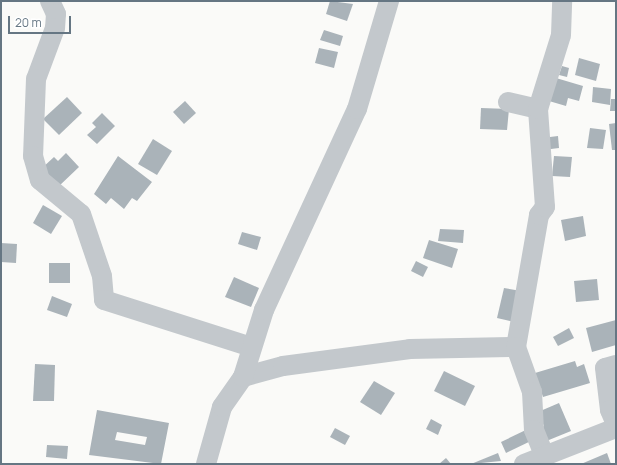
<!DOCTYPE html>
<html>
<head>
<meta charset="utf-8">
<style>
  body { margin:0 }
  #map { position:relative; width:617px; height:465px; overflow:hidden; background:#fafaf8; font-family:Manrope,sans-serif }
  div>[style] { position:absolute }
  [style*='--x'] { left:calc(var(--x)*1px); top:calc(var(--y)*1px); width:calc(var(--w)*1px); rotate:calc(var(--a)*1deg) }
  .building>* { inset:0; background:#aab3b9 }
  .minor>* { height:20px; margin:-10px; padding:0 10px; transform-origin:10px; border-radius:10px; background:#c3c8cc }
  span { translate:-50% -50%; white-space:nowrap; text-align:center; line-height:1.15; -webkit-text-stroke:4px #fff; paint-order:stroke }
  .frame { position:absolute; inset:0; border:2px solid #657683; pointer-events:none }
  .scale { position:absolute; left:8px; top:16px; width:63px; height:18px; box-sizing:border-box; border:2px solid #657683; border-top:0; padding-left:5px; font-size:12px; line-height:14px; white-space:nowrap; color:#657683; -webkit-text-stroke:3px #fff; paint-order:stroke }
</style>
</head>
<body>
<div id="map">
  <div class="building">
    <div style="clip-path:polygon(330px 1px,353px 4px,347px 21px,326px 14px)"></div>
    <div style="clip-path:polygon(324px 30px,343px 36px,340px 46px,320px 40px)"></div>
    <div style="clip-path:polygon(319px 48px,338px 52px,334px 68px,315px 63px)"></div>
    <div style="clip-path:polygon(579px 58px,600px 64px,596px 81px,575px 75px)"></div>
    <div style="clip-path:polygon(562px 66px,569px 68px,567px 77px,559px 75px)"></div>
    <div style="clip-path:polygon(556px 78px,583px 86px,579px 101px,568px 98px,566px 106px,549px 101px)"></div>
    <div style="clip-path:polygon(593px 87px,611px 89px,610px 105px,592px 102px)"></div>
    <div style="clip-path:polygon(67px 97px,82px 113px,59px 135px,43px 119px)"></div>
    <div style="clip-path:polygon(611px 99px,616px 99px,616px 111px,610px 111px)"></div>
    <div style="clip-path:polygon(185px 101px,196px 113px,184px 124px,173px 112px)"></div>
    <div style="clip-path:polygon(481px 108px,509px 109px,507px 130px,480px 129px)"></div>
    <div style="clip-path:polygon(102px 113px,115px 126px,97px 144px,87px 135px,96px 127px,92px 123px)"></div>
    <div style="clip-path:polygon(616px 123px,616px 150px,612px 150px,609px 124px)"></div>
    <div style="clip-path:polygon(590px 128px,606px 130px,603px 149px,587px 148px)"></div>
    <div style="clip-path:polygon(558px 136px,559px 148px,543px 150px,542px 138px)"></div>
    <div style="clip-path:polygon(153px 139px,172px 151px,157px 175px,138px 164px)"></div>
    <div style="clip-path:polygon(66px 153px,79px 167px,58px 187px,41px 169px,54px 157px,58px 161px)"></div>
    <div style="clip-path:polygon(118px 156px,152px 182px,137px 201px,132px 198px,124px 209px,111px 198px,106px 204px,94px 194px)"></div>
    <div style="clip-path:polygon(554px 156px,572px 157px,570px 177px,552px 176px)"></div>
    <div style="clip-path:polygon(43px 205px,62px 216px,51px 234px,33px 223px)"></div>
    <div style="clip-path:polygon(583px 216px,586px 236px,565px 241px,561px 220px)"></div>
    <div style="clip-path:polygon(440px 229px,464px 230px,463px 243px,438px 241px)"></div>
    <div style="clip-path:polygon(242px 232px,261px 237px,257px 250px,238px 244px)"></div>
    <div style="clip-path:polygon(429px 240px,458px 249px,452px 268px,423px 258px)"></div>
    <div style="clip-path:polygon(1px 243px,17px 244px,16px 263px,1px 262px)"></div>
    <div style="clip-path:polygon(416px 261px,428px 267px,423px 277px,411px 271px)"></div>
    <div style="clip-path:polygon(49px 263px,70px 263px,70px 283px,49px 283px)"></div>
    <div style="clip-path:polygon(234px 277px,259px 288px,251px 307px,225px 297px)"></div>
    <div style="clip-path:polygon(597px 279px,599px 300px,576px 302px,574px 281px)"></div>
    <div style="clip-path:polygon(504px 288px,521px 291px,514px 322px,497px 318px)"></div>
    <div style="clip-path:polygon(52px 296px,72px 304px,67px 317px,47px 310px)"></div>
    <div style="clip-path:polygon(616px 320px,616px 345px,592px 352px,586px 328px)"></div>
    <div style="clip-path:polygon(569px 328px,574px 338px,558px 346px,553px 337px)"></div>
    <div style="clip-path:polygon(575px 361px,577px 367px,584px 364px,590px 383px,543px 397px,535px 373px)"></div>
    <div style="clip-path:polygon(35px 364px,55px 365px,54px 401px,33px 401px)"></div>
    <div style="clip-path:polygon(444px 371px,475px 386px,465px 406px,434px 391px)"></div>
    <div style="clip-path:polygon(374px 381px,395px 393px,381px 415px,360px 402px)"></div>
    <div style="clip-path:polygon(559px 403px,571px 431px,544px 442px,538px 429px,544px 426px,538px 412px)"></div>
    <div style="clip-path:polygon(evenodd,97px 410px,169px 423px,161px 464px,89px 455px,97px 410px,117px 432px,147px 437px,145px 445px,115px 440px,117px 432px)"></div>
    <div style="clip-path:polygon(431px 419px,442px 425px,438px 435px,426px 429px)"></div>
    <div style="clip-path:polygon(335px 428px,350px 436px,345px 445px,330px 437px)"></div>
    <div style="clip-path:polygon(530px 428px,535px 439px,506px 453px,501px 442px)"></div>
    <div style="clip-path:polygon(47px 445px,68px 446px,67px 459px,46px 457px)"></div>
    <div style="clip-path:polygon(498px 453px,501px 461px,471px 464px)"></div>
    <div style="clip-path:polygon(607px 453px,611px 464px,581px 464px)"></div>
    <div style="clip-path:polygon(446px 458px,451px 464px,439px 464px)"></div>
  </div>
  <div class="minor">
    <div style="--x:50;--y:1;--w:14;--a:65"></div>
    <div style="--x:56;--y:14;--w:14;--a:94"></div>
    <div style="--x:55;--y:28;--w:54;--a:110.4"></div>
    <div style="--x:36;--y:79;--w:77;--a:92.2"></div>
    <div style="--x:33;--y:156;--w:25;--a:74"></div>
    <div style="--x:40;--y:180;--w:53;--a:39.7"></div>
    <div style="--x:81;--y:214;--w:65;--a:71.3"></div>
    <div style="--x:102;--y:276;--w:24;--a:85"></div>
    <div style="--x:104;--y:300;--w:154;--a:17.7"></div>
    <div style="--x:508;--y:102;--w:31;--a:13"></div>
    <div style="--x:516;--y:347;--w:134;--a:-80.1"></div>
    <div style="--x:539;--y:215;--w:10;--a:-53"></div>
    <div style="--x:545;--y:207;--w:98;--a:-94.1"></div>
    <div style="--x:538;--y:109;--w:77;--a:-72.7"></div>
    <div style="--x:561;--y:35;--w:34;--a:-88"></div>
    <div style="--x:616;--y:365;--w:11;--a:165"></div>
    <div style="--x:605;--y:368;--w:42;--a:83.2"></div>
    <div style="--x:610;--y:410;--w:15;--a:67"></div>
    <div style="--x:243;--y:377;--w:41;--a:-15.4"></div>
    <div style="--x:283;--y:366;--w:128;--a:-7.6"></div>
    <div style="--x:410;--y:349;--w:106;--a:-1.1"></div>
    <div style="--x:516;--y:347;--w:48;--a:70.4"></div>
    <div style="--x:532;--y:392;--w:38;--a:87"></div>
    <div style="--x:534;--y:430;--w:27;--a:68"></div>
    <div style="--x:206;--y:464;--w:59;--a:-74.3"></div>
    <div style="--x:222;--y:407;--w:37;--a:-55"></div>
    <div style="--x:243;--y:377;--w:70;--a:-72.6"></div>
    <div style="--x:264;--y:310;--w:221;--a:-65.2"></div>
    <div style="--x:357;--y:109;--w:113;--a:-73.5"></div>
    <div style="--x:524;--y:464;--w:99;--a:-21.4"></div>
  </div>
  <div class="frame"></div>
  <div class="scale">20 m</div>
</div>
</body>
</html>
